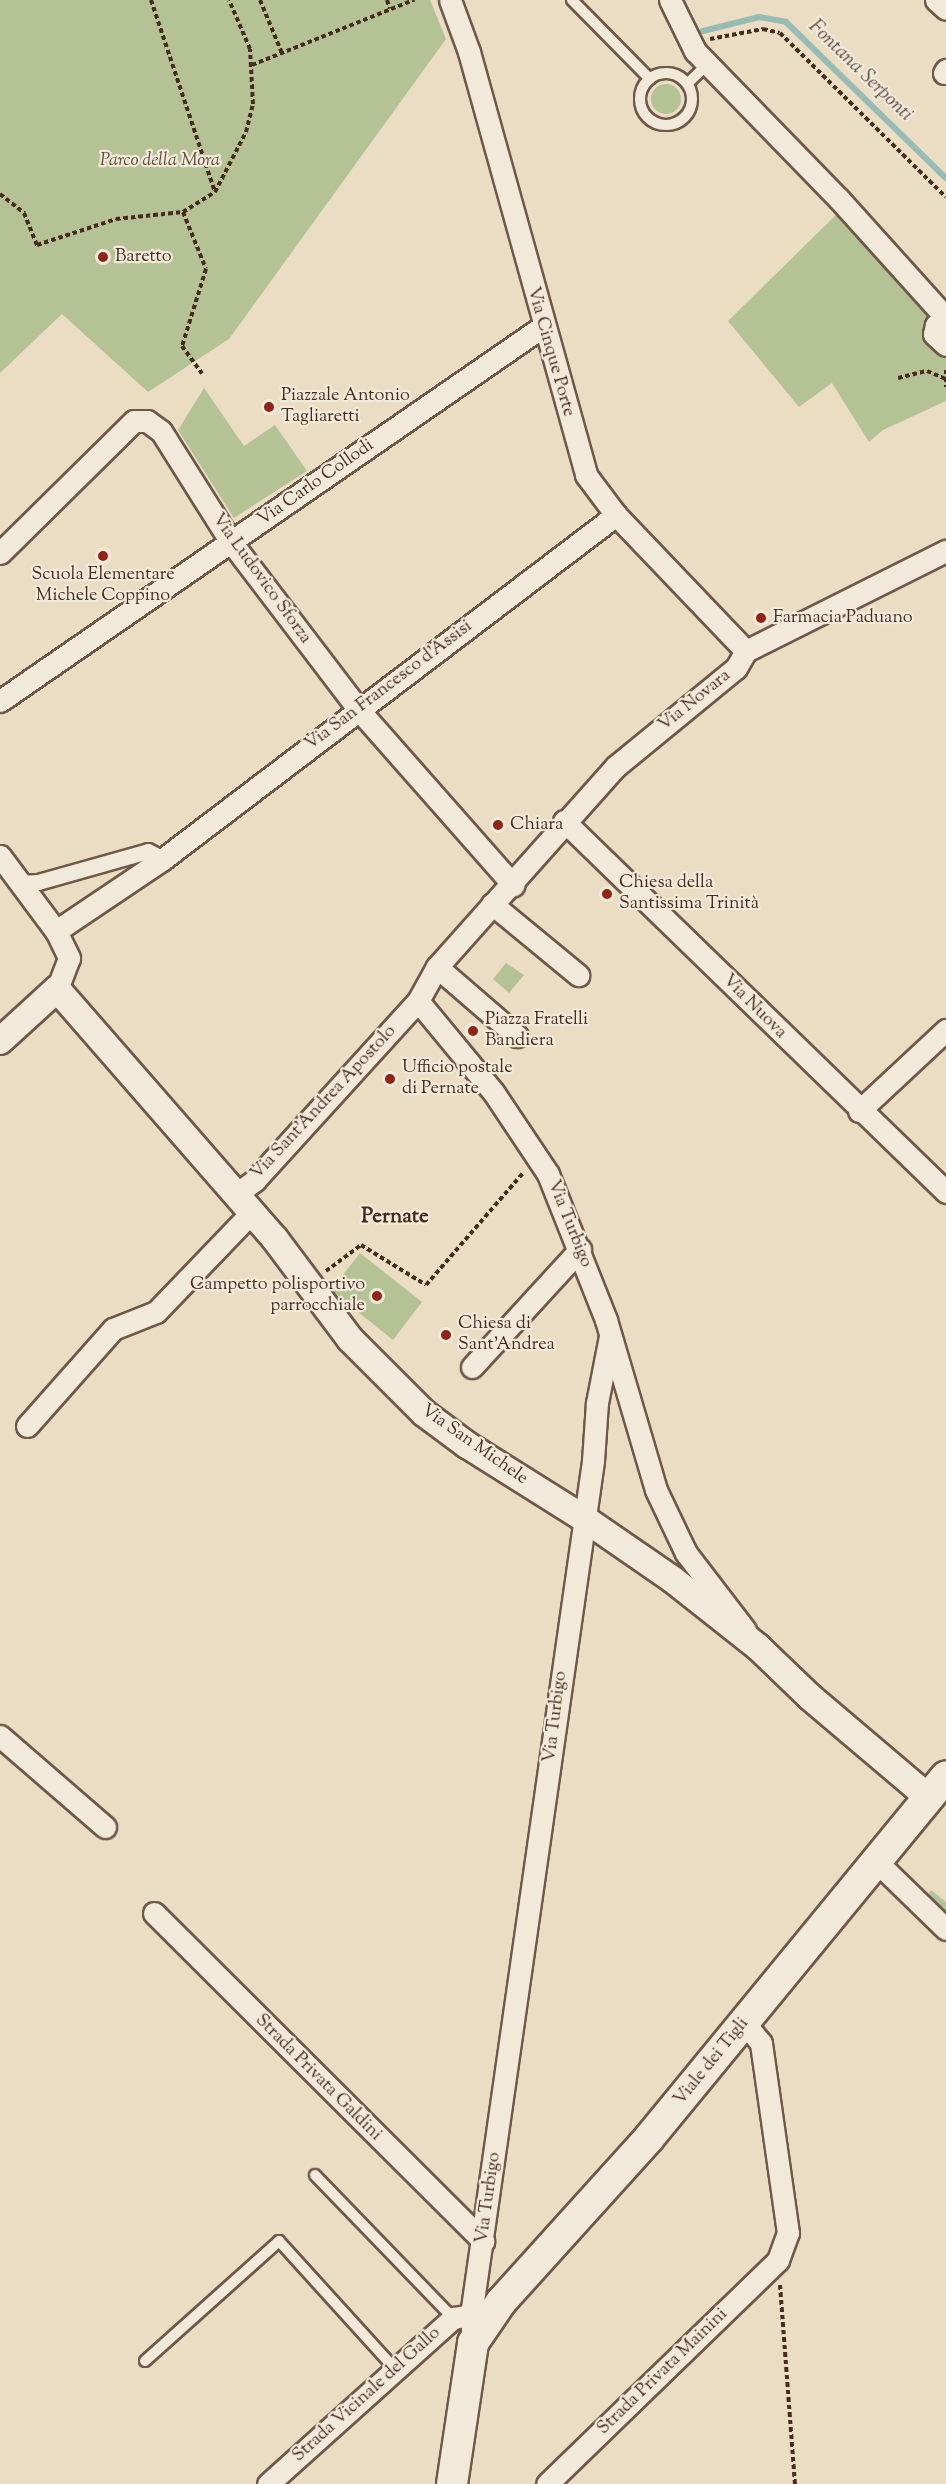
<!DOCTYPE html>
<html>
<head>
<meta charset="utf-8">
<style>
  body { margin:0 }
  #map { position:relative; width:946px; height:2484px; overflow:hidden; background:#eaddc4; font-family:"Sorts Mill Goudy",serif }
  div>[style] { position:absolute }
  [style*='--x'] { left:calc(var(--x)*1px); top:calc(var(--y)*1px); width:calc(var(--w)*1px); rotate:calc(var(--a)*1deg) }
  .green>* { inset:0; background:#b5c296 }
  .round { border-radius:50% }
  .stream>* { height:6px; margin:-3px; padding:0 3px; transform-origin:3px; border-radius:3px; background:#98bcb4 }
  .path>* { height:4px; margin-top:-2px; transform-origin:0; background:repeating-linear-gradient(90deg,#452b20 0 4.5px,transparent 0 7.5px) }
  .roads { filter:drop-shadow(2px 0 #6e5849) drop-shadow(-2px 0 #6e5849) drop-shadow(0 2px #6e5849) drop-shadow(0 -2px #6e5849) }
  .service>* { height:10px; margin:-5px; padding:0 5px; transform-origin:5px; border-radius:5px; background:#f1e9d9 }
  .service>.ring { margin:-5px; padding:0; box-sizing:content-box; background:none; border:10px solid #f1e9d9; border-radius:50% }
  .pedestrian>* { height:15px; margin:-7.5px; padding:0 7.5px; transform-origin:7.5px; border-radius:7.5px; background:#f1e9d9 }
  .minor>* { height:21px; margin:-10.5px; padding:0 10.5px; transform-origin:10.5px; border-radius:10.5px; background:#f1e9d9 }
  .tertiary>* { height:26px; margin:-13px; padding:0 13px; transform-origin:13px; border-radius:13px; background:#f1e9d9 }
  .secondary>* { height:30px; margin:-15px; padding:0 15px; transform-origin:15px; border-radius:15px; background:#f1e9d9 }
  .dots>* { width:16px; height:16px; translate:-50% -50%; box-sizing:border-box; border:3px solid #f1e9d9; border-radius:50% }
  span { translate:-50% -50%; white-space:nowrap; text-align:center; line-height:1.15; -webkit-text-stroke:4.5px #f1e9d9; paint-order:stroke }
  .park-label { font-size:18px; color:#5b4938; font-style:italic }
  .poi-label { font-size:18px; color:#452b20 }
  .left { translate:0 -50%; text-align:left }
  .right { translate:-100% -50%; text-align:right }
  .street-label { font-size:18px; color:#452b20 }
  .water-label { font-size:20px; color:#5a4f45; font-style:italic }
  .quarter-label { font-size:21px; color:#452b20; font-weight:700 }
</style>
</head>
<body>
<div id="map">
  <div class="green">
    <div style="clip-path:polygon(0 0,430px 0,446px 39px,229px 339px,148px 392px,62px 314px,0 373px)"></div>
    <div class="round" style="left:651px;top:84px;width:30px;height:30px"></div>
    <div style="clip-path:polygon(838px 213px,935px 315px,924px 336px,935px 352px,946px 352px,946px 401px,883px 430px,869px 442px,832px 383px,799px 407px,728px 321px)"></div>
    <div style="clip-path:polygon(204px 388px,244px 446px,275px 425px,307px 471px,234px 518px,178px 430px)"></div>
    <div style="clip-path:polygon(506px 963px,524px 975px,509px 993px,493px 979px)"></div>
    <div style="clip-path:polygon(360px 1253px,422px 1302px,393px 1340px,331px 1290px)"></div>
    <div style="clip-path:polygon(931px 1890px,946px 1902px,946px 1914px,927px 1896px)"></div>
  </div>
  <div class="stream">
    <div style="--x:703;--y:31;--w:58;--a:-14"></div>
    <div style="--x:759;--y:17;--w:27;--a:10"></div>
    <div style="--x:786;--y:22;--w:223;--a:44.3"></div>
  </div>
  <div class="path">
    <div style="--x:151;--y:0;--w:202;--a:71.6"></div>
    <div style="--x:260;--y:0;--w:57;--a:67.5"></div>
    <div style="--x:387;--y:0;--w:9;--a:72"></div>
    <div style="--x:710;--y:39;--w:54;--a:-10.7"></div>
    <div style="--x:763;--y:29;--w:17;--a:13"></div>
    <div style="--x:780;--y:33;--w:233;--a:44.7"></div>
    <div style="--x:252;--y:65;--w:175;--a:-21.9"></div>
    <div style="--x:0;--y:194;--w:31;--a:38"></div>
    <div style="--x:24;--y:213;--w:35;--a:68"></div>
    <div style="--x:37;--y:245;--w:83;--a:-18.2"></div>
    <div style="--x:116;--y:219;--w:67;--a:-6"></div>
    <div style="--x:183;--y:212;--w:38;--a:-32"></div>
    <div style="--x:215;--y:192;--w:68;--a:-62.7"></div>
    <div style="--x:246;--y:132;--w:29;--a:-76"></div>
    <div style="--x:253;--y:104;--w:55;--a:-93.1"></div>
    <div style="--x:250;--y:49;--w:53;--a:-113.2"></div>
    <div style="--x:183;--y:212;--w:61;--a:68"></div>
    <div style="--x:206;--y:269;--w:81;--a:107.3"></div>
    <div style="--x:182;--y:346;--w:34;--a:54"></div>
    <div style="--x:946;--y:370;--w:17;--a:90"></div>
    <div style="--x:898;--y:378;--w:30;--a:-14"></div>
    <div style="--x:927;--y:371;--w:21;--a:23"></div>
    <div style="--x:326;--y:1271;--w:44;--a:-36.6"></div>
    <div style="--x:361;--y:1245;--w:76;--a:31.6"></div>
    <div style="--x:426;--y:1285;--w:148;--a:-49.1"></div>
    <div style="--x:780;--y:2285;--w:200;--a:85.7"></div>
  </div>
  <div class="roads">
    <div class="service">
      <div style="--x:572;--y:0;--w:111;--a:45.4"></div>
      <div class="ring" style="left:640px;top:73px;width:42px;height:42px"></div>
      <div style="--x:688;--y:83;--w:28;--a:-44"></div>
      <div style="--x:315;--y:2175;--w:199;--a:46"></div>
      <div style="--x:145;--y:2361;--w:180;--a:-41.8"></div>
      <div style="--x:279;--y:2241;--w:174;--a:47.8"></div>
    </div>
    <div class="pedestrian">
      <div style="--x:19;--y:883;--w:19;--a:-3"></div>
      <div style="--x:38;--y:882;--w:114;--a:-15.7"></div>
      <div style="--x:148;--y:851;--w:17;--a:28"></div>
    </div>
    <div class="minor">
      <div style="--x:450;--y:0;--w:55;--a:69.9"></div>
      <div style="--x:469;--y:52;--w:439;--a:74.5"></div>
      <div style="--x:586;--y:475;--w:50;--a:53.1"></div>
      <div style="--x:616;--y:515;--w:188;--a:46.3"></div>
      <div style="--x:670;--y:0;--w:57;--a:63.9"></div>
      <div style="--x:695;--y:51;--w:206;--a:45.8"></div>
      <div style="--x:839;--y:199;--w:160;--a:48"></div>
      <div style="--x:936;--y:0;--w:13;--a:42"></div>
      <div style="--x:944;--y:73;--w:4;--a:-56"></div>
      <div style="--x:946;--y:319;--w:12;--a:149"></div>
      <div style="--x:936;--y:325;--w:9;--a:103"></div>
      <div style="--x:934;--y:334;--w:16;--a:43"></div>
      <div style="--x:0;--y:553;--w:188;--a:-44.6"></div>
      <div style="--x:134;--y:421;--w:13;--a:0"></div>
      <div style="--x:147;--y:421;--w:17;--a:36"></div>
      <div style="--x:161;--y:431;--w:131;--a:57.8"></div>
      <div style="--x:231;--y:542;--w:210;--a:52.7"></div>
      <div style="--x:358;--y:709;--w:235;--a:48.6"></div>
      <div style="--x:0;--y:701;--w:659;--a:-34.61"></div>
      <div style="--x:564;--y:821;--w:533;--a:44.16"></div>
      <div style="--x:0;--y:856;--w:94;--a:53.3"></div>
      <div style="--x:56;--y:931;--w:30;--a:64"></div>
      <div style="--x:69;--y:958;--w:33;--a:111"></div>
      <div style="--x:492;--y:904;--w:112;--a:39.5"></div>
      <div style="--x:56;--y:931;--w:129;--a:-33.9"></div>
      <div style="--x:163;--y:859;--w:569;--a:-37.21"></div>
      <div style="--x:437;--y:967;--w:106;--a:40.8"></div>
      <div style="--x:418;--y:1001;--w:119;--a:50.4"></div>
      <div style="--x:494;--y:1093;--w:97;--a:56.3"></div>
      <div style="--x:548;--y:1174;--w:157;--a:68.3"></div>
      <div style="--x:606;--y:1320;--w:177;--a:73.6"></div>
      <div style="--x:656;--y:1490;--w:70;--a:64.5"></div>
      <div style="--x:686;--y:1553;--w:97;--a:52.5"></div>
      <div style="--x:859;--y:1111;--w:119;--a:-43"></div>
      <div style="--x:236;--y:1194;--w:24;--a:-36"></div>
      <div style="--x:255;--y:1180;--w:242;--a:-47.7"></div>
      <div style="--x:418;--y:1001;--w:39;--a:-61"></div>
      <div style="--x:437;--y:967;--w:268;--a:-48.3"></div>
      <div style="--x:615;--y:767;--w:156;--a:-39.3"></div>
      <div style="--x:736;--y:668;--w:20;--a:-60"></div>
      <div style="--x:746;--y:651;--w:224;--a:-26.6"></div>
      <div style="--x:472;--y:1367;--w:160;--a:-47.5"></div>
      <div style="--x:27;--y:1426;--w:130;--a:-48.4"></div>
      <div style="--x:113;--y:1329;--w:46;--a:-21.6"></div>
      <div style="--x:156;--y:1312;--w:139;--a:-46.2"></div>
      <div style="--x:0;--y:1736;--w:139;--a:40.9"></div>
      <div style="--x:877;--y:1862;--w:96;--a:44.2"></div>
      <div style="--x:154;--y:1913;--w:465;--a:44.9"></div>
      <div style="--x:473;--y:2343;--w:28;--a:-94"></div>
      <div style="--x:471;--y:2315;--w:863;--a:-81.87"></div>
      <div style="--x:593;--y:1461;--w:58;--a:-86.1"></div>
      <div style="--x:597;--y:1403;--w:68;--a:-79"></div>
      <div style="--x:268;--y:2484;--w:249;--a:-41.9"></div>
      <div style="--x:453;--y:2318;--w:18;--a:-9"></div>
      <div style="--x:547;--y:2484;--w:322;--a:-44.1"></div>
      <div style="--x:778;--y:2260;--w:29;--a:-70"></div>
      <div style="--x:788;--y:2233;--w:192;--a:-98.1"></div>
      <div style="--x:761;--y:2043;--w:26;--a:-130"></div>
    </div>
    <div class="tertiary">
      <div style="--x:0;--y:1041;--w:77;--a:-42.4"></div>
      <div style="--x:57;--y:989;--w:332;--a:48.9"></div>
      <div style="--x:275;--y:1239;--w:125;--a:53.1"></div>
      <div style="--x:350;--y:1339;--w:105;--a:45"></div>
      <div style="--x:424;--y:1413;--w:54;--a:36.7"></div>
      <div style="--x:467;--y:1445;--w:136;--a:32.1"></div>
      <div style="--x:582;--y:1517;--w:109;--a:34.6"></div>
      <div style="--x:672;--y:1579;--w:110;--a:38.3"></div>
      <div style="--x:758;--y:1647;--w:72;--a:43.9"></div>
      <div style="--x:810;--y:1697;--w:156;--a:40.3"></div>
    </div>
    <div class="secondary">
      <div style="--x:452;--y:2484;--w:143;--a:-81.5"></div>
      <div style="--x:473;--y:2343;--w:50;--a:-55.7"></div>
      <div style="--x:501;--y:2302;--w:221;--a:-47.9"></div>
      <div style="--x:649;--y:2138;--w:468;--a:-50.6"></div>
    </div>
  </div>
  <div class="dots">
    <div style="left:103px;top:257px;background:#8f2418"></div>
    <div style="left:269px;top:407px;background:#8f2418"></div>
    <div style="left:103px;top:556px;background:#8f2418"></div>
    <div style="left:761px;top:618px;background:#8f2418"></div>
    <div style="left:498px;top:825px;background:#8f2418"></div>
    <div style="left:607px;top:894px;background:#8f2418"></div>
    <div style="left:473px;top:1031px;background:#8f2418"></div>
    <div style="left:390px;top:1079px;background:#8f2418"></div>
    <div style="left:377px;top:1296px;background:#8f2418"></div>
    <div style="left:446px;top:1335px;background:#8f2418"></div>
  </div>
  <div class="park-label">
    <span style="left:160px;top:161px">Parco della Mora</span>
  </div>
  <div class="poi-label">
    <span class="left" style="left:115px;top:257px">Baretto</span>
    <span class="left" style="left:281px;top:407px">Piazzale Antonio<br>Tagliaretti</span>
    <span style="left:103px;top:586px">Scuola Elementare<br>Michele Coppino</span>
    <span class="left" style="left:773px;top:618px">Farmacia Paduano</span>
    <span class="left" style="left:510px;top:825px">Chiara</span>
    <span class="left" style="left:619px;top:894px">Chiesa della<br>Santissima Trinità</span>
    <span class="left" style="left:485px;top:1031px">Piazza Fratelli<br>Bandiera</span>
    <span class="left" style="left:402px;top:1079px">Ufficio postale<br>di Pernate</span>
    <span class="right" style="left:365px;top:1296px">Campetto polisportivo<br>parrocchiale</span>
    <span class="left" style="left:458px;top:1335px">Chiesa di<br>Sant'Andrea</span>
  </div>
  <div class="street-label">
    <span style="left:550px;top:352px;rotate:74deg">Via Cinque Porte</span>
    <span style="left:316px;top:483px;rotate:-35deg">Via Carlo Collodi</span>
    <span style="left:261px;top:579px;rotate:54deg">Via Ludovico Sforza</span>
    <span style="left:389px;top:686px;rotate:-37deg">Via San Francesco d'Assisi</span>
    <span style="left:695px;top:701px;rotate:-39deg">Via Novara</span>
    <span style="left:754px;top:1007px;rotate:45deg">Via Nuova</span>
    <span style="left:324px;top:1103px;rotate:-47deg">Via Sant'Andrea Apostolo</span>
    <span style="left:569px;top:1224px;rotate:68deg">Via Turbigo</span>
    <span style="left:474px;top:1445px;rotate:35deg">Via San Michele</span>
    <span style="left:556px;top:1717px;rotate:-83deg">Via Turbigo</span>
    <span style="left:712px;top:2062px;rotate:-51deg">Viale dei Tigli</span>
    <span style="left:318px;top:2078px;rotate:45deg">Strada Privata Galdini</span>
    <span style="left:489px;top:2198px;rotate:-82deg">Via Turbigo</span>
    <span style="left:663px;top:2372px;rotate:-44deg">Strada Privata Mainini</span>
    <span style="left:367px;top:2395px;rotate:-42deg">Strada Vicinale del Gallo</span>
  </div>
  <div class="water-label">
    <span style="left:860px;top:71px;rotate:44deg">Fontana Serponti</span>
  </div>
  <div class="quarter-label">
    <span style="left:395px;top:1217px">Pernate</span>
  </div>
</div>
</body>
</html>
